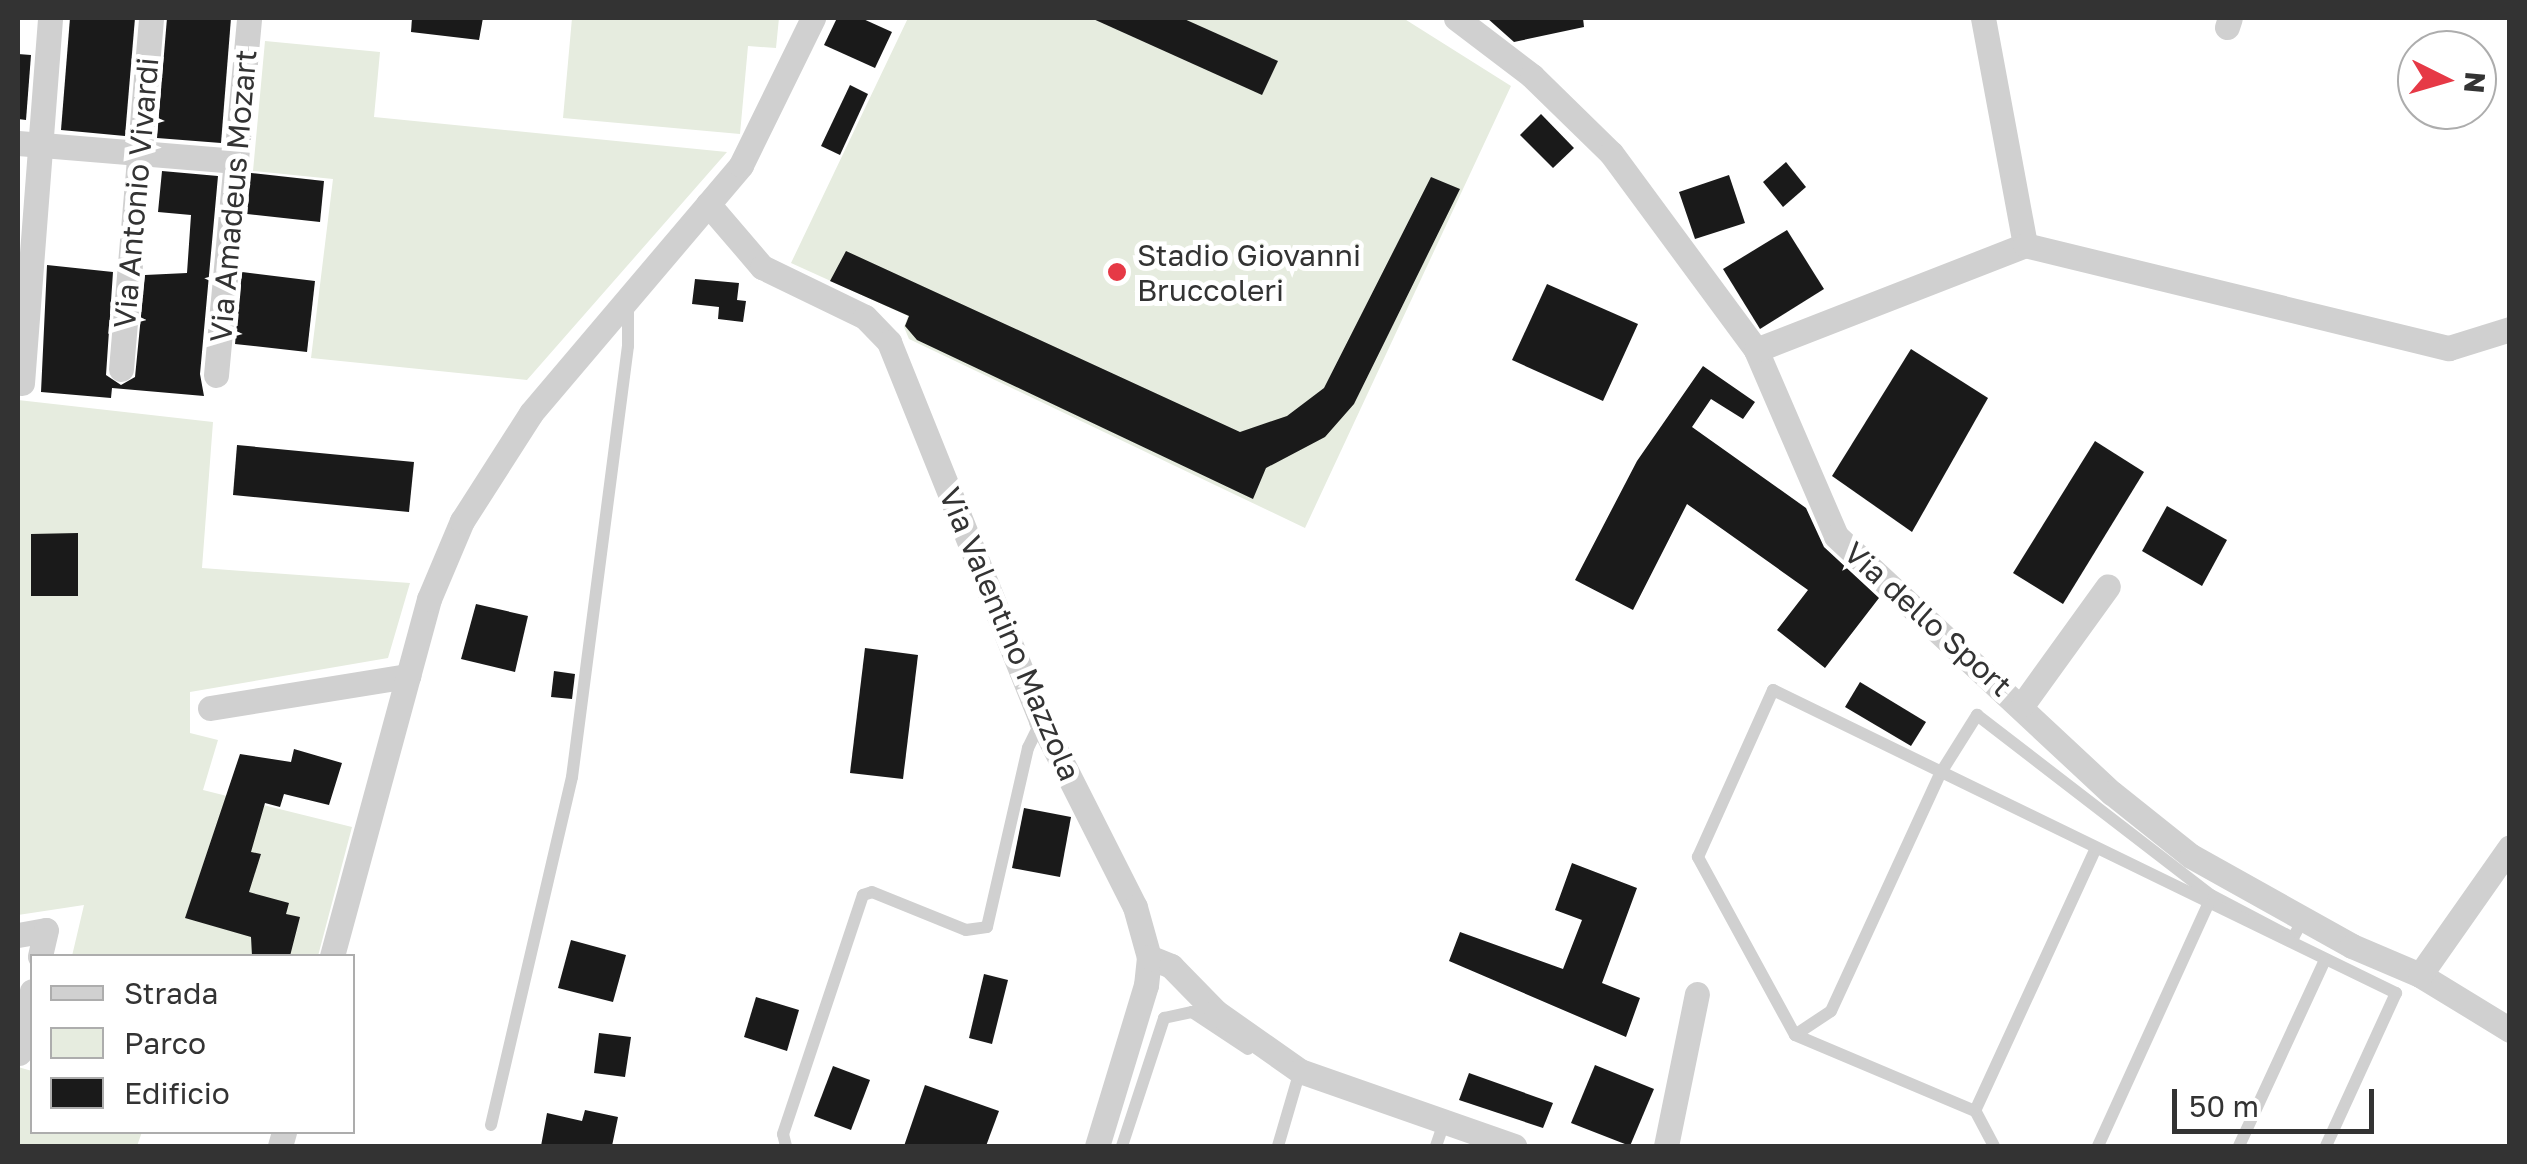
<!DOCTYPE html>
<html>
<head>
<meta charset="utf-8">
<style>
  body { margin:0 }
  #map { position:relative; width:2527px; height:1164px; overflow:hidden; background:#fff; font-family:"Golos Text",sans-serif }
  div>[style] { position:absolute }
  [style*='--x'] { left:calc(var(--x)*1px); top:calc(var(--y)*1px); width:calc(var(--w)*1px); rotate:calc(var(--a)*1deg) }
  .green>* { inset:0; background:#e6ecdf }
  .building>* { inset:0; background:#1a1a1a }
  .service>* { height:12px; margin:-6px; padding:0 6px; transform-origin:6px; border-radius:6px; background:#d0d0d0 }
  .minor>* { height:25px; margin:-12.5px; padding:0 12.5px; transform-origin:12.5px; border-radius:12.5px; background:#d0d0d0 }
  .dots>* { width:28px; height:28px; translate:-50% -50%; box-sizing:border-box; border:5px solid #fff; border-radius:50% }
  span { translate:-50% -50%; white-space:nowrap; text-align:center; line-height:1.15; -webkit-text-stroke:10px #fff; paint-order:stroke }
  .street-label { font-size:30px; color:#333 }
  .poi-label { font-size:30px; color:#333 }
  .left { translate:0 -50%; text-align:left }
  .frame { position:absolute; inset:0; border:20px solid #333; pointer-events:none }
  .legend { position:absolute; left:30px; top:954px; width:325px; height:180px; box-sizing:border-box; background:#fff; border:2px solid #adadad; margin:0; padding:12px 18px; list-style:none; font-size:30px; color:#333 }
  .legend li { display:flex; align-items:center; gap:20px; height:50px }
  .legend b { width:50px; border:2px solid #adadad }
  .north { position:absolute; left:2397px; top:30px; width:100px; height:100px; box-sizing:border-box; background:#fff; border:2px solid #adadad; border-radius:50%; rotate:95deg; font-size:28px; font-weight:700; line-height:40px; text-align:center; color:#333 }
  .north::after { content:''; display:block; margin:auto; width:35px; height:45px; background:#e63946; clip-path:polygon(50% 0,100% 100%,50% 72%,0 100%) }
  .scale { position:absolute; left:2172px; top:1089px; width:202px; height:45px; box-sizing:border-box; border:5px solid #333; border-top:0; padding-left:12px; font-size:30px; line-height:35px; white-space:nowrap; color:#333; -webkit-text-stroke:8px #fff; paint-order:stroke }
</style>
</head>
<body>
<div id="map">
  <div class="green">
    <div style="clip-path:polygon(572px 18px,779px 18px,776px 48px,748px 46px,740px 134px,563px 118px)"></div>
    <div style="clip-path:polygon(908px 18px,1403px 18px,1511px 86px,1305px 528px,909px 339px,904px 327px,908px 316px,791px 263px)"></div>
    <div style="clip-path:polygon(265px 41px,380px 52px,374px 117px,727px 152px,527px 380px,311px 358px,333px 179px,253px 171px)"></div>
    <div style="clip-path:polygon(18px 400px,213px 422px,202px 568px,410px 583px,388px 658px,190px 692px,190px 733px,218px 740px,203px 790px,352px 827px,318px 956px,72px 956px,84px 905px,18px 915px)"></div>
    <div style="clip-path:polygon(18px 1067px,32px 1071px,32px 1132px,142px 1132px,137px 1146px,18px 1146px)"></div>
  </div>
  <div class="building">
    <div style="clip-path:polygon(70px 18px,135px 18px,125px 136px,61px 130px)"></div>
    <div style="clip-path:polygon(167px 18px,231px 18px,221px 143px,157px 138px)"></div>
    <div style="clip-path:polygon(412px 18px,483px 18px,479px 40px,411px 32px)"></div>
    <div style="clip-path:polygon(837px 18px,861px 18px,892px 32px,875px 68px,824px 45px)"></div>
    <div style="clip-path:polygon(1091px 18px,1182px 18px,1278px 61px,1262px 95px)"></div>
    <div style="clip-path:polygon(1487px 18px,1583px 18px,1584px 27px,1514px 42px)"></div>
    <div style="clip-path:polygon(18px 54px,31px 55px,26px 120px,18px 119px)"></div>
    <div style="clip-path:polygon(850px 85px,868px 94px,840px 155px,821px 146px)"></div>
    <div style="clip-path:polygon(1541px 114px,1574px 148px,1553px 168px,1520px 135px)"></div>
    <div style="clip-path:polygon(1786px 162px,1806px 187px,1783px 207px,1763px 182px)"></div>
    <div style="clip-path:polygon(162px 171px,218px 176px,200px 374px,204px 396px,112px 388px,111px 398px,41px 392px,47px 265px,113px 272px,106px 375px,121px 385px,135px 377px,145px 275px,187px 273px,191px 215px,158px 212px)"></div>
    <div style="clip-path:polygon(251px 173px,324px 181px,320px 222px,247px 214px)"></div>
    <div style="clip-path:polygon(1729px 175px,1745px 223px,1695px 239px,1679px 192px)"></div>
    <div style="clip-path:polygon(1431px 177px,1460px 189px,1354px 404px,1325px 437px,1266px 468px,1253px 499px,917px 340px,905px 326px,909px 316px,830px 281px,846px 251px,1240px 432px,1287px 416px,1324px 388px)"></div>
    <div style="clip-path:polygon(1787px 230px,1824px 289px,1760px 329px,1723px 269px)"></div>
    <div style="clip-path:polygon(242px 272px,315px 281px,307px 352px,235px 344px)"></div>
    <div style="clip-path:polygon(695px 279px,739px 283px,737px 300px,746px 301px,743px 322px,718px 319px,719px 307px,692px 304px)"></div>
    <div style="clip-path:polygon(1547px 284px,1638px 324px,1603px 401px,1512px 360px)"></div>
    <div style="clip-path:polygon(1911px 349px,1988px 398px,1912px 532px,1832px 476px)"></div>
    <div style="clip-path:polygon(1703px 366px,1755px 402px,1743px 419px,1711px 399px,1692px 427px,1806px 508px,1824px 547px,1879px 598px,1825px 668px,1777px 630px,1808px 590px,1687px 504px,1633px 610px,1575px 580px,1637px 461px)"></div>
    <div style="clip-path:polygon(2095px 441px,2144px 472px,2063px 604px,2013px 573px)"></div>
    <div style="clip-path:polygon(237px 445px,414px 462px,409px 512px,233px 495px)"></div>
    <div style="clip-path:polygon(2167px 506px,2227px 540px,2202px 586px,2142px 551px)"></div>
    <div style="clip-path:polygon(78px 533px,78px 596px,31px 596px,31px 534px)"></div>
    <div style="clip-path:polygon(476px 604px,528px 616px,515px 672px,461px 659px)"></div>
    <div style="clip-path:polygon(865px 648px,918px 655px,903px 779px,850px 773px)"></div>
    <div style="clip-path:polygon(554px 671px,575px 674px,572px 699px,551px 697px)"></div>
    <div style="clip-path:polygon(1860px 682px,1926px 722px,1911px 746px,1845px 707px)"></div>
    <div style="clip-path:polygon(294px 749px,342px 763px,329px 805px,284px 794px,280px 807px,265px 803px,251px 852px,261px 854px,249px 892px,289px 903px,286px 914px,300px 917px,290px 956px,252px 956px,251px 937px,185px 918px,240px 754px,291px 762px)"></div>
    <div style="clip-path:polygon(1024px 808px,1071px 817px,1060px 877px,1012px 868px)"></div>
    <div style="clip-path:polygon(1572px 863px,1637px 888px,1602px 983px,1640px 998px,1626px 1037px,1449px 961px,1460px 932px,1563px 969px,1582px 920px,1555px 910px)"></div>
    <div style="clip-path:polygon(571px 940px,626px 955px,613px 1002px,558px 988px)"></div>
    <div style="clip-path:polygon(984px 974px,1008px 980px,992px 1044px,969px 1038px)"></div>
    <div style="clip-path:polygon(756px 997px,799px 1010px,787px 1051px,744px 1037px)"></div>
    <div style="clip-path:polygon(599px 1033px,631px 1037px,625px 1077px,594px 1073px)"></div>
    <div style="clip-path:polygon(1595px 1065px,1654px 1089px,1630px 1146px,1571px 1123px)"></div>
    <div style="clip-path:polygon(833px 1066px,870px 1080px,851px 1130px,814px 1116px)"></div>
    <div style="clip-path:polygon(1469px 1073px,1553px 1103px,1543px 1128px,1459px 1100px)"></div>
    <div style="clip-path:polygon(925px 1085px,999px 1111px,986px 1146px,904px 1146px)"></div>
    <div style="clip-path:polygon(585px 1110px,618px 1117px,612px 1146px,541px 1146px,547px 1113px,582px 1121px)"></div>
  </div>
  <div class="service">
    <div style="--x:1795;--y:1035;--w:43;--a:-33.7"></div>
    <div style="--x:1831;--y:1011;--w:261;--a:-65.3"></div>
    <div style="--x:1940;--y:774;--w:70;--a:-57.9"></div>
    <div style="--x:1977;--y:715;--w:295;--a:37.6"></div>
    <div style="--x:2211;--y:895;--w:93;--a:27.7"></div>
    <div style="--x:2293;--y:938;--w:21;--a:-62"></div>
    <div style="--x:1975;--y:1111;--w:287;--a:-65.3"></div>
    <div style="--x:491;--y:1125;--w:357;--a:-76.9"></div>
    <div style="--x:572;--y:777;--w:435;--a:-82.6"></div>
    <div style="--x:628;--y:346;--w:45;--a:-90"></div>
    <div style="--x:786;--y:1146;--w:12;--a:-104"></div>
    <div style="--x:783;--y:1134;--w:252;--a:-71.5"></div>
    <div style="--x:863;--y:895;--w:9;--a:-18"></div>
    <div style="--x:872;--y:892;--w:101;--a:22"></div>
    <div style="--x:966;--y:930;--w:21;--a:-8"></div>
    <div style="--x:987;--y:927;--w:184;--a:-77.1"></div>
    <div style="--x:1028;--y:748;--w:28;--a:-64"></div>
    <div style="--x:1122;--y:1146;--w:135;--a:-71.8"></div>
    <div style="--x:1164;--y:1018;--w:29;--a:-12"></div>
    <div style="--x:1192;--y:1012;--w:67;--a:33.5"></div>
    <div style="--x:1278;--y:1146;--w:78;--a:-73.7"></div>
    <div style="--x:1436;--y:1146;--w:24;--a:-71"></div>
    <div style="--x:1994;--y:1146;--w:40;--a:-118"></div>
    <div style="--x:1975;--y:1111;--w:195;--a:-157.1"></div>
    <div style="--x:1795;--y:1035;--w:203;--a:-118.6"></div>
    <div style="--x:1698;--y:857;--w:183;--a:-65.8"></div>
    <div style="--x:1773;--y:690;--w:693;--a:25.94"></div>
    <div style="--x:2396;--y:993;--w:168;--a:114.6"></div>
    <div style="--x:2098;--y:1146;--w:265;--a:-65.5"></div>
    <div style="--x:2239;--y:1146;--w:203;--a:-65.2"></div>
  </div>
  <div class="minor">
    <div style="--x:1456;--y:18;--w:96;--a:37.3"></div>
    <div style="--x:1532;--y:76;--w:110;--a:44.3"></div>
    <div style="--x:1611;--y:153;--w:245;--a:53.6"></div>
    <div style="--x:1756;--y:350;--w:202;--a:66.7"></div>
    <div style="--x:1836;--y:536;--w:377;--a:43"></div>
    <div style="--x:2112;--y:793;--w:101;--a:38.6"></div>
    <div style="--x:2191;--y:856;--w:184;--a:29.2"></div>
    <div style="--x:2352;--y:946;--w:74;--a:23.1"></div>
    <div style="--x:2420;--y:975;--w:105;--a:31.4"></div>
    <div style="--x:1983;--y:18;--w:231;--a:79.5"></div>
    <div style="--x:2227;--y:27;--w:9;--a:-72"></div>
    <div style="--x:18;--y:143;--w:219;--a:4.7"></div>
    <div style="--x:708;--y:204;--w:83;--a:49.4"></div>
    <div style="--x:762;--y:267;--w:114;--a:25.9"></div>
    <div style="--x:865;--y:317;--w:35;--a:46"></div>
    <div style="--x:889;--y:342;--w:408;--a:68.1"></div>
    <div style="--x:1041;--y:721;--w:208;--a:63.2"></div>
    <div style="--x:1135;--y:907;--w:52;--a:74.4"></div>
    <div style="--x:1149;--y:957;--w:28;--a:96"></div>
    <div style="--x:1146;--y:985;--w:168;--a:106.9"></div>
    <div style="--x:1756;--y:350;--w:289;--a:-21.3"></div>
    <div style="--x:2025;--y:245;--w:436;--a:13.7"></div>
    <div style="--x:2449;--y:348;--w:64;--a:-17.3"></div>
    <div style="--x:121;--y:369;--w:352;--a:-85.1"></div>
    <div style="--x:216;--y:375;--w:359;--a:-84.7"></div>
    <div style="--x:22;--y:383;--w:366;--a:-85.6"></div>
    <div style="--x:2023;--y:704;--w:145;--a:-54.2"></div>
    <div style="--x:210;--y:708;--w:201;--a:-9.2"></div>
    <div style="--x:18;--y:935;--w:28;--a:-10"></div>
    <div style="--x:46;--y:930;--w:27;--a:103"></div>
    <div style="--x:332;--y:956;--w:370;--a:-74.8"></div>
    <div style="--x:429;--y:599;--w:85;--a:-67.1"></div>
    <div style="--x:462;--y:521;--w:128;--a:-57.4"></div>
    <div style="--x:531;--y:413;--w:325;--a:-49.7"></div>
    <div style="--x:741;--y:165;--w:164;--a:-63.9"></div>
    <div style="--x:1149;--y:957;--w:24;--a:22"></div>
    <div style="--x:1171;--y:966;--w:64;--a:45.6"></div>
    <div style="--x:1216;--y:1012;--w:103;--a:35.1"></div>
    <div style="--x:1300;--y:1071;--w:227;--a:19.3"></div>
    <div style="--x:2420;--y:975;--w:156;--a:-54.9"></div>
    <div style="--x:19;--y:1053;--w:63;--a:-78.2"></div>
    <div style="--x:280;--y:1146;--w:15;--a:-74"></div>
    <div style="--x:1666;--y:1146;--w:155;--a:-78.5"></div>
  </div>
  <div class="dots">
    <div style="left:1117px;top:272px;background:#e63946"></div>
  </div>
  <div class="street-label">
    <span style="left:136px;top:193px;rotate:-85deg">Via Antonio Vivardi</span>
    <span style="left:233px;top:196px;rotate:-85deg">Via Amadeus Mozart</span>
    <span style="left:1928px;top:619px;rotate:42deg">Via dello Sport</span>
    <span style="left:1010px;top:634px;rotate:67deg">Via Valentino Mazzola</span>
  </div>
  <div class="poi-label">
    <span class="left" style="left:1137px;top:272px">Stadio Giovanni<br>Bruccoleri</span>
  </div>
  <div class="frame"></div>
  <ul class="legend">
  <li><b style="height:12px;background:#d0d0d0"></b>Strada</li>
  <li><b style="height:28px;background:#e6ecdf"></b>Parco</li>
  <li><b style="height:28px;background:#1a1a1a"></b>Edificio</li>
  </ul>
  <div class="north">N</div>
  <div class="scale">50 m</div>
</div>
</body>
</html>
